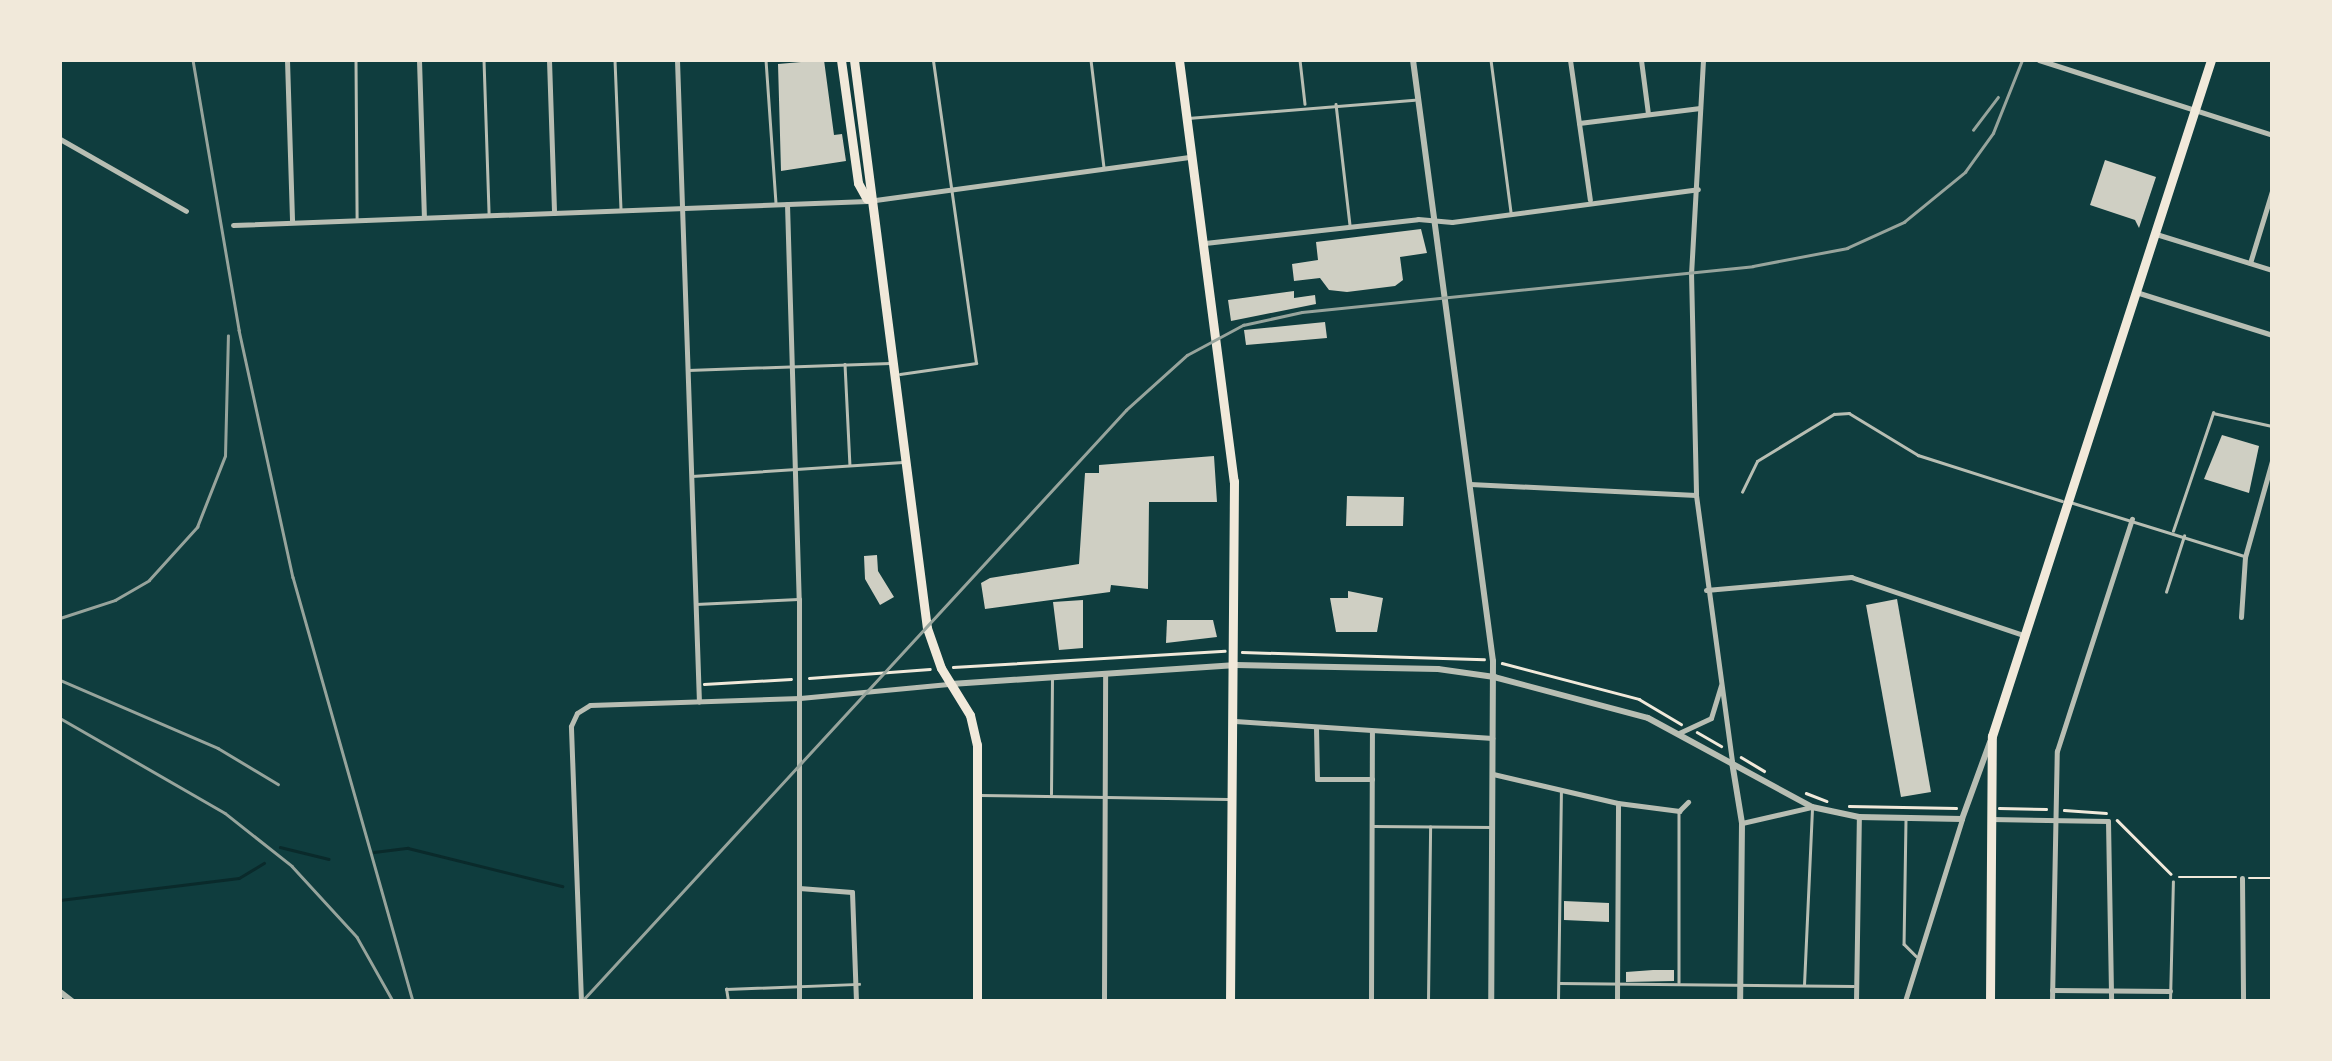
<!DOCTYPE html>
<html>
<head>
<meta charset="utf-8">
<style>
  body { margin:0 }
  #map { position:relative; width:2332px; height:1061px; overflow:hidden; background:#0f3d3e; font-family:Inter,sans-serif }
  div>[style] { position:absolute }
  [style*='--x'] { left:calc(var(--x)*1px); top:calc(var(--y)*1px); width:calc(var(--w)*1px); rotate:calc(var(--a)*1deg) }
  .stream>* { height:2.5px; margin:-1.25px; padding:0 1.25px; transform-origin:1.25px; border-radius:1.25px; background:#0a2a2b }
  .building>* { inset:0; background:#cfcfc3 }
  .path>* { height:2.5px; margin:-1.25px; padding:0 1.25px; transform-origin:1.25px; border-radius:1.25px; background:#f1e9da }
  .service>* { height:2.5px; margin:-1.25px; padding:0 1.25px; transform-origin:1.25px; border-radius:1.25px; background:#b8beb3 }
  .minor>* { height:5px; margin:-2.5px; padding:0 2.5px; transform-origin:2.5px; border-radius:2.5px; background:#b8beb3 }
  .tertiary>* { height:6px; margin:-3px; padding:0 3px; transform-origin:3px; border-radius:3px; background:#b8beb3 }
  .primary>* { height:9px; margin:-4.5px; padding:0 4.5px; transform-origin:4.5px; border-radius:4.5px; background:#f1e9da }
  .rail>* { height:2.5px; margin:-1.25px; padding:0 1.25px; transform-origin:1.25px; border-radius:1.25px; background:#97a49c }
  span { translate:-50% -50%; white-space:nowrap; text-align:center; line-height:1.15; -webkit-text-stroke:9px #f1e9da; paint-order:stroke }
  .frame { position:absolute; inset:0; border:62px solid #f1e9da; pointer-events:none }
</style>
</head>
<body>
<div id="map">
  <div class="stream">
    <div style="--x:280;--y:847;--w:50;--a:13.8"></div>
    <div style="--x:374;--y:852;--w:34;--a:-7"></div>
    <div style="--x:408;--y:848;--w:159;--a:13.9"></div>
    <div style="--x:60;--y:900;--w:180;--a:-7"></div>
    <div style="--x:239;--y:878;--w:29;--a:-31"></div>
  </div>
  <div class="building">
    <div style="clip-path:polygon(824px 60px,834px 135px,842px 134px,846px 161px,781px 171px,778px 64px)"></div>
    <div style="clip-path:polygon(2105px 160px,2156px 177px,2139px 228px,2135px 220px,2090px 205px)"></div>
    <div style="clip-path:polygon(1421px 229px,1427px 253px,1400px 257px,1403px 280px,1395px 286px,1347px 292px,1329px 290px,1320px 278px,1294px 281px,1292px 264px,1318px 260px,1316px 242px)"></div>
    <div style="clip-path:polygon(1294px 291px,1294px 298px,1315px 295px,1316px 304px,1231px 321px,1228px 300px)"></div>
    <div style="clip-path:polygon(1325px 322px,1327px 338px,1246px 345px,1244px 330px)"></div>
    <div style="clip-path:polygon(2222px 435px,2259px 446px,2249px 493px,2204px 479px)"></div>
    <div style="clip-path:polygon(1214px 456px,1217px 502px,1149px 502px,1148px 589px,1111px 585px,1110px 592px,985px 609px,981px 583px,990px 578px,1079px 564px,1085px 473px,1099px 473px,1099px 465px)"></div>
    <div style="clip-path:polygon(1347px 496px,1404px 497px,1403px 526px,1346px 526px)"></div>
    <div style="clip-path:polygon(877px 555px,878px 571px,894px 597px,880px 605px,865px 579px,864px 556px)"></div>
    <div style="clip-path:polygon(1348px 591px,1383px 598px,1377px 632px,1336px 632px,1330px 598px,1348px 598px)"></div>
    <div style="clip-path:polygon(1897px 599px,1931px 792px,1901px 797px,1866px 605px)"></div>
    <div style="clip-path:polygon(1083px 600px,1083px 648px,1059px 650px,1053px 602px)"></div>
    <div style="clip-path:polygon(1167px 620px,1213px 620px,1217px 637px,1166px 643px)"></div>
    <div style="clip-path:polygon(1564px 901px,1609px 903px,1609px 922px,1564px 920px)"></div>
    <div style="clip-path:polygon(1653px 970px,1674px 970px,1674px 981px,1626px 982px,1626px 972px)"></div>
  </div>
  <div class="path">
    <div style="--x:1242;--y:652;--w:242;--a:1.7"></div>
    <div style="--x:1502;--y:663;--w:142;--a:14.7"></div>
    <div style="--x:1639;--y:699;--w:49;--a:30.8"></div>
    <div style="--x:953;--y:667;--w:272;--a:-3.4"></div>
    <div style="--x:809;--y:678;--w:121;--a:-4.3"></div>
    <div style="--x:704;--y:684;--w:87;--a:-3.3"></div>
    <div style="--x:1697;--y:732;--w:28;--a:30"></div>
    <div style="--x:1741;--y:757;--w:27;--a:31"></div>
    <div style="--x:1806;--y:793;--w:22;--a:21"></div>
    <div style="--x:1849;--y:806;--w:107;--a:1.1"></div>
    <div style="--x:1999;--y:808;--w:47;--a:1.2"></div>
    <div style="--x:2064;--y:810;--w:42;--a:4.1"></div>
    <div style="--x:2117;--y:820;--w:76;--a:45"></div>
    <div style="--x:2179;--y:877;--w:57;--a:0"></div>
    <div style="--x:2249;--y:878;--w:23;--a:0"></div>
  </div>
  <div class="service">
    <div style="--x:356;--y:60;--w:158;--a:89.6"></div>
    <div style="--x:484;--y:60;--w:153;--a:88.1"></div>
    <div style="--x:615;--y:60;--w:149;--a:87.7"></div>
    <div style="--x:766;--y:60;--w:143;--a:86"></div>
    <div style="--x:1091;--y:60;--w:109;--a:83.1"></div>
    <div style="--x:1300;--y:60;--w:44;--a:83.5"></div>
    <div style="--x:1491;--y:60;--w:153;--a:82.5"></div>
    <div style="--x:1336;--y:104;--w:122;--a:83.4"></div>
    <div style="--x:1188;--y:118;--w:227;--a:-4.6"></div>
    <div style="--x:845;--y:364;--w:101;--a:87.2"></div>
    <div style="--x:688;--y:370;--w:202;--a:-2"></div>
    <div style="--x:900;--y:374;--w:77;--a:-8.2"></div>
    <div style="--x:976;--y:363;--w:306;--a:-98.1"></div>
    <div style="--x:692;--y:476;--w:211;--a:-3.8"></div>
    <div style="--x:1742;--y:492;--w:34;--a:-64"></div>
    <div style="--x:1757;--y:461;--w:90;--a:-31.4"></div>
    <div style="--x:1834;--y:414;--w:15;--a:-4"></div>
    <div style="--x:1849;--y:413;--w:81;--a:31.3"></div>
    <div style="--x:1918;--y:455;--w:151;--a:17.7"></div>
    <div style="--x:2070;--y:502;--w:182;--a:17.2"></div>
    <div style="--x:2173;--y:531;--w:125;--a:-71.3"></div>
    <div style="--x:2213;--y:413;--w:60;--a:12.4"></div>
    <div style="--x:2166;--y:592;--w:59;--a:-72.2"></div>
    <div style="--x:696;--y:604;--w:102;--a:-2.8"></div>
    <div style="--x:1051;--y:794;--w:116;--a:-89.5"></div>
    <div style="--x:980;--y:795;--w:247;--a:0.9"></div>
    <div style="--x:1679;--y:811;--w:171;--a:90"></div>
    <div style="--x:1906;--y:820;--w:124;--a:90.9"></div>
    <div style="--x:1904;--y:944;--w:17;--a:45"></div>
    <div style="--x:1374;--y:826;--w:117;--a:0.5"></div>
    <div style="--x:1559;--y:983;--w:294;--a:0.6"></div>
    <div style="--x:1804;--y:985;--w:176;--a:-87.4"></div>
    <div style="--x:728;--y:1001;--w:12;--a:-99"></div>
    <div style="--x:726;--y:989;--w:133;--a:-2.2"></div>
    <div style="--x:1428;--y:1001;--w:174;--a:-89.3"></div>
    <div style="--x:1558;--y:1001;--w:208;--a:-89.2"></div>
    <div style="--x:2170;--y:1001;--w:119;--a:-88.6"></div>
  </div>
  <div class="minor">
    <div style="--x:287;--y:60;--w:162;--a:88.2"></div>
    <div style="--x:419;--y:60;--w:157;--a:88.2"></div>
    <div style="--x:549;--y:60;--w:153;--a:88.1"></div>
    <div style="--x:677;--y:60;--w:642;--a:88.04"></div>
    <div style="--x:1570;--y:60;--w:141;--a:81.9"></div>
    <div style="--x:1641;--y:60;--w:54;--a:82.6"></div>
    <div style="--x:1703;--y:60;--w:212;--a:93.2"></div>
    <div style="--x:1691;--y:272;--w:223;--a:88.7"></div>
    <div style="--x:1696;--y:495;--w:268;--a:82.3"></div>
    <div style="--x:2039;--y:60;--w:245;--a:17.8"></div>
    <div style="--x:1579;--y:123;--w:122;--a:-7.1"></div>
    <div style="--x:60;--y:139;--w:145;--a:29.7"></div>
    <div style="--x:787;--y:204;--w:395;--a:88.3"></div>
    <div style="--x:799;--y:599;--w:402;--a:90"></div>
    <div style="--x:233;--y:225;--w:635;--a:-2.16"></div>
    <div style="--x:868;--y:201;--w:326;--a:-7.8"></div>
    <div style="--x:2156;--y:234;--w:121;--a:17.2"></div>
    <div style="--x:1205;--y:243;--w:214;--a:-6.4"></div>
    <div style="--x:1418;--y:219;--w:34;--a:5"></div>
    <div style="--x:1452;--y:222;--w:248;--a:-7.6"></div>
    <div style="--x:2250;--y:263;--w:75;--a:-73"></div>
    <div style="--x:2136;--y:292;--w:143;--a:17.5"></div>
    <div style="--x:1470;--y:484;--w:226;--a:2.8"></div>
    <div style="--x:1706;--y:590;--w:146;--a:-5.1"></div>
    <div style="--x:1851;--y:577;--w:182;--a:18.6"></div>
    <div style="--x:2241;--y:617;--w:60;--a:-86.2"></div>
    <div style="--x:2245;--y:557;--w:100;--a:-74.3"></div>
    <div style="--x:1235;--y:721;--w:258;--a:3.8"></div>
    <div style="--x:1316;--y:727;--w:52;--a:88.9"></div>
    <div style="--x:1317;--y:779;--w:55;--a:0"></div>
    <div style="--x:1679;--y:733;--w:35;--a:-25"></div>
    <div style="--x:1711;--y:718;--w:34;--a:-73"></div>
    <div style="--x:1493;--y:774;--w:128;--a:13.1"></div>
    <div style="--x:1618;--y:803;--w:62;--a:7.5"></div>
    <div style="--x:1679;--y:811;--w:13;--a:-45"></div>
    <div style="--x:1991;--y:819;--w:117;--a:1"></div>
    <div style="--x:2108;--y:821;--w:180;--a:89"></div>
    <div style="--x:1742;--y:823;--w:72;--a:-12.9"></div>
    <div style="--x:2242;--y:878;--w:123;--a:89.5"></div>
    <div style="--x:799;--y:888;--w:53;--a:4.3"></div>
    <div style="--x:852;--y:892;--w:109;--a:87.9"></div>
    <div style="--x:2052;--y:990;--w:118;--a:0.5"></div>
    <div style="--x:581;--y:1001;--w:275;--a:-92.1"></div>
    <div style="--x:571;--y:726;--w:14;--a:-65"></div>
    <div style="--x:577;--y:713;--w:15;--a:-32"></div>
    <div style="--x:590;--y:705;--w:210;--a:-1.9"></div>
    <div style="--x:800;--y:698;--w:149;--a:-5.4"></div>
    <div style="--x:1104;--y:1001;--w:327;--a:-89.8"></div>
    <div style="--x:1371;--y:1001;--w:270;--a:-89.8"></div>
    <div style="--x:1617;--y:1001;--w:197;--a:-89.7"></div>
    <div style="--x:1856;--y:1001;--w:184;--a:-89.1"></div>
    <div style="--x:1905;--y:1001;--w:191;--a:-72.6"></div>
    <div style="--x:2052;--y:1001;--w:250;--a:-88.9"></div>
    <div style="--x:2057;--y:751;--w:244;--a:-72.1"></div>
  </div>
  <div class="tertiary">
    <div style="--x:1413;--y:60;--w:606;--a:82.42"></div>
    <div style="--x:1493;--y:661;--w:340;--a:90.3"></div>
    <div style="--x:951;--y:684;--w:286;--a:-3.8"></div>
    <div style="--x:1236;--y:665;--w:202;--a:1.1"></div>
    <div style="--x:1438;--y:669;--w:57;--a:8.1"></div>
    <div style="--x:1494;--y:677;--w:159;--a:14.9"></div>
    <div style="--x:1648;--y:718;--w:187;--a:28.5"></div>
    <div style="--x:1812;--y:807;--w:48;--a:12"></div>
    <div style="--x:1859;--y:817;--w:103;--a:1.1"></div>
    <div style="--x:1962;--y:819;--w:82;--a:-70"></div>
    <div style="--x:1732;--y:762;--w:62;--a:80.7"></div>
    <div style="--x:1742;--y:823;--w:178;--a:90.6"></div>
    <div style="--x:60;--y:992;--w:15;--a:37"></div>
  </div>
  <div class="primary">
    <div style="--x:841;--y:60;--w:124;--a:82.1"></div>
    <div style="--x:858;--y:183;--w:18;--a:61"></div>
    <div style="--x:854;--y:60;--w:573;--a:82.68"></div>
    <div style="--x:927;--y:628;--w:42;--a:70.7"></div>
    <div style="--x:941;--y:668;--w:55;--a:58.3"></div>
    <div style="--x:970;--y:715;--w:31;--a:77"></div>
    <div style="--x:977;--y:745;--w:256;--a:90"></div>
    <div style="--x:1179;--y:60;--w:425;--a:82.6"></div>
    <div style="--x:1234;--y:481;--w:520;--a:90.44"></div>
    <div style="--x:1990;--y:1001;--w:265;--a:-89.6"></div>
    <div style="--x:1992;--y:736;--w:711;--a:-72.05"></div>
  </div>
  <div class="rail">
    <div style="--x:193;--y:60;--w:274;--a:80.3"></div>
    <div style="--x:239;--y:330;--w:253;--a:77.7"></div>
    <div style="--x:293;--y:577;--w:441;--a:74.2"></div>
    <div style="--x:1973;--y:130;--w:41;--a:-52.9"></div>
    <div style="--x:60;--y:618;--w:58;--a:-18.1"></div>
    <div style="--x:115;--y:600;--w:39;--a:-30"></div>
    <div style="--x:149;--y:580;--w:72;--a:-47.8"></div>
    <div style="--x:197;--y:527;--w:76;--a:-68.5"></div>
    <div style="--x:225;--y:456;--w:120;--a:-88.6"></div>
    <div style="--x:60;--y:680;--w:172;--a:23.3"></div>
    <div style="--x:218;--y:748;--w:70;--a:31"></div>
    <div style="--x:60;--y:718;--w:190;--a:29.9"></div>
    <div style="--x:225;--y:813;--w:85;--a:38.3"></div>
    <div style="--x:292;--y:866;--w:96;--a:47.5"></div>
    <div style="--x:357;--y:937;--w:73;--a:60.6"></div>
    <div style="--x:582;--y:1001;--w:803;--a:-47.37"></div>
    <div style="--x:1126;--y:410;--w:82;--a:-42"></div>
    <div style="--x:1187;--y:355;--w:64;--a:-28.2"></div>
    <div style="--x:1243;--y:325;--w:60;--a:-12.4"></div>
    <div style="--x:1302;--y:312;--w:453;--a:-5.8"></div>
    <div style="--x:1753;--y:266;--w:96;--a:-10.8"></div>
    <div style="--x:1847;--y:248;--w:63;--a:-24.5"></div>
    <div style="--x:1904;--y:222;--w:79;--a:-39.3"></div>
    <div style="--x:1965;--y:172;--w:48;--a:-54.3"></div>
    <div style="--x:1993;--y:133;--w:79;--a:-68.3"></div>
  </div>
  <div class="frame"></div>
</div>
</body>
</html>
